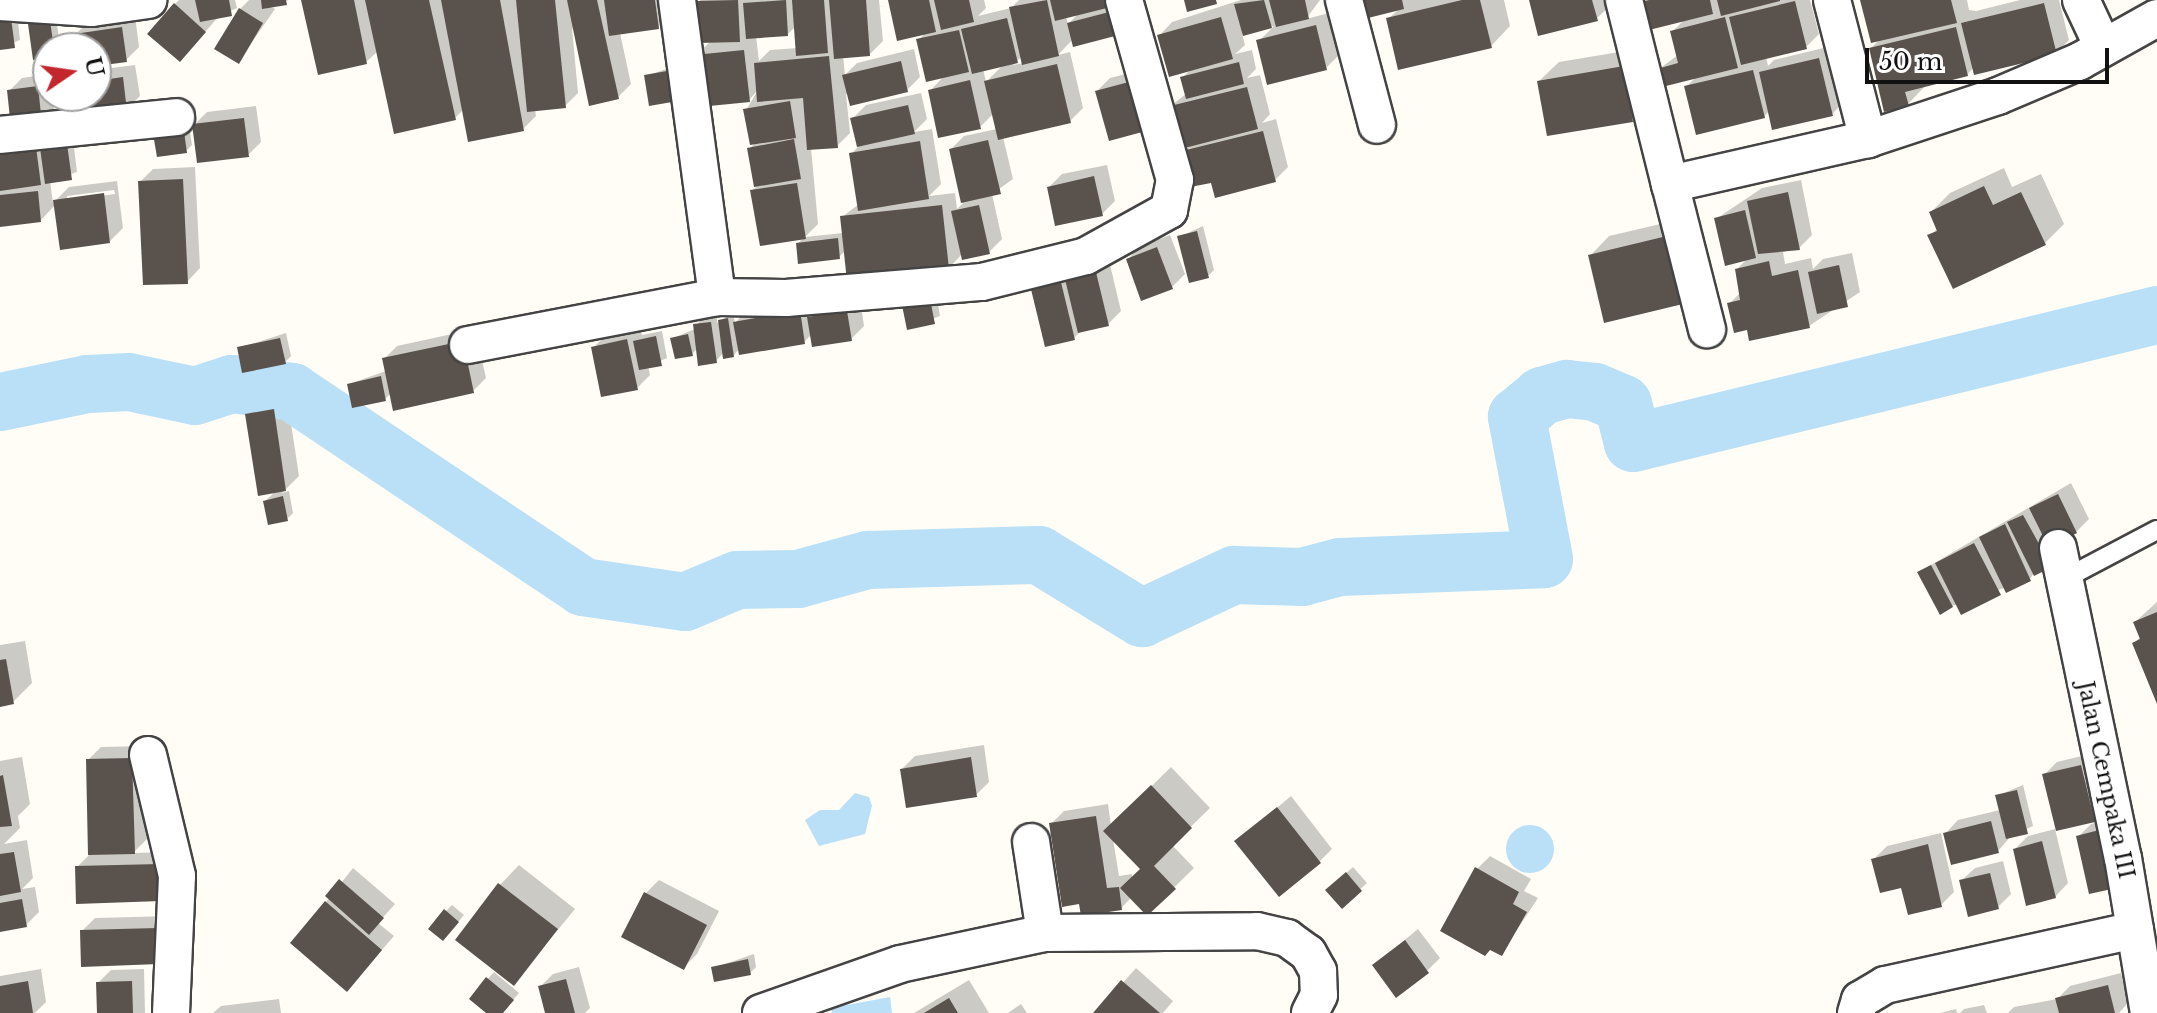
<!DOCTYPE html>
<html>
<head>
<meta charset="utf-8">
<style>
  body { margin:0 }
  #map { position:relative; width:2157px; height:1013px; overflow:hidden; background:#fffdf5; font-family:"Libre Baskerville",serif }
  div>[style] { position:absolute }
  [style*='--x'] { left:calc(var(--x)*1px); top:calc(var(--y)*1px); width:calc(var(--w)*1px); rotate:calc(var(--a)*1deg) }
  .water>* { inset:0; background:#b9e0f7 }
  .round { border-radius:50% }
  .shadow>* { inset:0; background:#0003 }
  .river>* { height:58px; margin:-29px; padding:0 29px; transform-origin:29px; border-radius:29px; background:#b9e0f7 }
  .building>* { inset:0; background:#5a524d }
  .roads { filter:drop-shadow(2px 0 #444) drop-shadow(-2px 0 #444) drop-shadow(0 2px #444) drop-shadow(0 -2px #444) }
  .service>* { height:18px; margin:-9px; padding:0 9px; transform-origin:9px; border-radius:9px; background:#fff }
  .minor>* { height:36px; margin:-18px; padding:0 18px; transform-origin:18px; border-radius:18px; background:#fff }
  span { translate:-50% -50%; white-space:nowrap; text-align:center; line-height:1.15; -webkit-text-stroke:8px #fff; paint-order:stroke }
  .street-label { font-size:22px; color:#111 }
  .north { position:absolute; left:32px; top:32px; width:80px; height:80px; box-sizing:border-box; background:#fff; border:2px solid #a0a0a0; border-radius:50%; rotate:77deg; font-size:22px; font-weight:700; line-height:32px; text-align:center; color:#111 }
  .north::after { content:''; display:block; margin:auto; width:28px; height:36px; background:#c4262e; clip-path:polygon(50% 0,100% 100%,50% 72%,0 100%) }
  .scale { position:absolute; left:1865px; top:48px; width:244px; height:36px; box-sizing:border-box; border:4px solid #111; border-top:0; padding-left:10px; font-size:24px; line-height:28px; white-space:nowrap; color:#111; -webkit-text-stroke:6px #fff; paint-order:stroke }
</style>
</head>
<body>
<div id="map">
  <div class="water">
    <div style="clip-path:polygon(855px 793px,869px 797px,872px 806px,865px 834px,819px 846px,805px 820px,820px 810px,839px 810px)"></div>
    <div class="round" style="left:1506px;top:825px;width:48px;height:48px"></div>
    <div style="clip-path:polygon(890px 997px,892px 1013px,832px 1013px,831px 1008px)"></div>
  </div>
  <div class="shadow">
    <div style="clip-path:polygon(179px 0,235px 0,237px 8px,219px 16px,193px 46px,175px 4px)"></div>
    <div style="clip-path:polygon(249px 0,289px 0,270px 6px,275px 9px,238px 62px,240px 9px)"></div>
    <div style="clip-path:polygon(303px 0,670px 0,672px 14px,658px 27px,620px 33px,631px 84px,618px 97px,572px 28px,578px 93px,565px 106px,535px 109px,536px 116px,523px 129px,464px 109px,455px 118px,378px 51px,366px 62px)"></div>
    <div style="clip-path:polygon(evenodd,700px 0,879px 0,883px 41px,870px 54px,843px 56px,845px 75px,857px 63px,914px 49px,920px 77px,907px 90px,846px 94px,850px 133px,837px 146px,811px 148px,818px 224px,805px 237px,843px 233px,842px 217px,859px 204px,851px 154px,859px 146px,853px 118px,866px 105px,921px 93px,927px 119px,914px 132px,932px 129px,941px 184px,929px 196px,955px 193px,957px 209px,963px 203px,951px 149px,964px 136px,997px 129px,994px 113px,980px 127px,930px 91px,945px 75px,918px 40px,926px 33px,890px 0,984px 0,986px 8px,978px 16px,1011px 8px,1019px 0,1116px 0,1107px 9px,1115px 7px,1120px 28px,1114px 34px,1073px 39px,1058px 55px,1070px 52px,1083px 108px,1070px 121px,1003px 137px,1013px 179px,992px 194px,1002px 239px,989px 252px,963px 253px,949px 268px,845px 251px,839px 257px,798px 243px,804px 237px,752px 191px,756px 187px,749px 149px,756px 142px,746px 110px,758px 90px,749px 100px,696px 55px,711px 41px,700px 0,1079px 13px,1071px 21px,1068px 25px,1066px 16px,1079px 13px,700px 0,796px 26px,798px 48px,770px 50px,759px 61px,756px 36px,788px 34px,796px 26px,700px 0,1022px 56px,1024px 63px,1013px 65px,1022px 56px,700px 0,1004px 64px,986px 82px,983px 69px,1004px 64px)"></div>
    <div style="clip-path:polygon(1241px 0,1320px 0,1306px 19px,1329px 13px,1339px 55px,1326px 68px,1259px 41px,1274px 26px,1242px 34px,1245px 45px,1235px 54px,1252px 50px,1256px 69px,1247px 78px,1260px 75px,1270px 114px,1262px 123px,1276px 119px,1288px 167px,1275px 180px,1212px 180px,1184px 152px,1191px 144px,1097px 91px,1110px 78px,1157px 66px,1168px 108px,1186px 94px,1182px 78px,1191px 69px,1159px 36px,1172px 22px)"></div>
    <div style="clip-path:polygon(1357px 0,1504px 0,1510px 26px,1491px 46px,1388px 19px,1399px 9px)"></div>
    <div style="clip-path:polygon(1531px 0,1608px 0,1610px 6px,1596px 19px)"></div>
    <div style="clip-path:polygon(1644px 0,1810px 0,1819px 34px,1806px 47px,1766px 57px,1768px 66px,1774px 60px,1832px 46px,1845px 101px,1832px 114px,1770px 110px,1764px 117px,1686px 87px,1696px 77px,1659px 69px,1678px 55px,1673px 31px,1685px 19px,1640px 3px)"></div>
    <div style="clip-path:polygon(1862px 0,1967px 0,1969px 10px,1976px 11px,2020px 0,2059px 0,2069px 40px,2056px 53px,1974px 67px,1967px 75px,1927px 84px,1908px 104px,1871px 48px,1880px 39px)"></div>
    <div style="clip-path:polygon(17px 13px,20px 40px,0 48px,0 15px)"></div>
    <div style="clip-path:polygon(135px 15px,139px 47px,126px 60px,96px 64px,96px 48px,78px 48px,76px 34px,89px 21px)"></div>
    <div style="clip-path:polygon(56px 16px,60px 48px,48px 48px,48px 56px,31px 25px)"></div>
    <div style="clip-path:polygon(1643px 48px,1652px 100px,1632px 120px,1539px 81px,1559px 62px)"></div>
    <div style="clip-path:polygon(135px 65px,140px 96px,127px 109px,82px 96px,96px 96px,96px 70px)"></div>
    <div style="clip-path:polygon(678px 65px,651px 103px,646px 76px)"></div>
    <div style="clip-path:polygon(48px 74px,54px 109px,41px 122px,9px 91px,22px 78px)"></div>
    <div style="clip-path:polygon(256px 106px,261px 142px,248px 155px,194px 125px,207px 112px)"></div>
    <div style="clip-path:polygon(188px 119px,192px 145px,186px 151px,158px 155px)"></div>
    <div style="clip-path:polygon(evenodd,73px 139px,77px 172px,50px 181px,53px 203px,69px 187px,117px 181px,123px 228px,110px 241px,56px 204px,41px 220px,0 225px,0 142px,73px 139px,114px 190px,115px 194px,67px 200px,67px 196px,114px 190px)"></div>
    <div style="clip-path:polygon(1107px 165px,1115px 201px,1102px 214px,1049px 187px,1062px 174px)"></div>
    <div style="clip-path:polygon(195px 167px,200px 268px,187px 282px,140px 182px,153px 169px)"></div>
    <div style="clip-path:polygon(2004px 168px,2012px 187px,2041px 174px,2064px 224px,2045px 243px,1930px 236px,1938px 228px,1931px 212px,1950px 193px)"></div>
    <div style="clip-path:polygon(1801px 180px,1812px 235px,1799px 248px,1783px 252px,1785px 264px,1811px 258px,1813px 269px,1823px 259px,1852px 253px,1860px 292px,1809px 326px,1748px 328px,1729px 304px,1741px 292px,1737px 269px,1748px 258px,1716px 219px,1762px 188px)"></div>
    <div style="clip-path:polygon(1686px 218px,1702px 283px,1590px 256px,1609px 236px)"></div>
    <div style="clip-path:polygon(1203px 226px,1214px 270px,1208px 276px,1179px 237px)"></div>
    <div style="clip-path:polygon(1170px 235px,1185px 274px,1171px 288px,1128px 259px,1141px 246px)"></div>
    <div style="clip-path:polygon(1107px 252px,1121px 311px,1108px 324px,1082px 330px,1074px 338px,1032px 282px)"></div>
    <div style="clip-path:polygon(936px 294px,940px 316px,909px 328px)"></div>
    <div style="clip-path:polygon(860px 299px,864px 326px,851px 339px,812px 334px,804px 342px,739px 349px,733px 356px,724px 352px,716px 361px,698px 348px,692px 354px,673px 338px,695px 329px,701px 319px,717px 317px,717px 323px,733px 313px,735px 323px,748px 309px)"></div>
    <div style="clip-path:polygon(640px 328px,642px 335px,662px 331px,667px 358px,648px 366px,650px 375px,637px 388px,593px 348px,606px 335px)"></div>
    <div style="clip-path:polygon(475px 329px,486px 378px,473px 391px,391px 393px,385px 399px,349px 384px,386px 371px,384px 359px,397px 346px)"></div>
    <div style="clip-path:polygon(286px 333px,291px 356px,285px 362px,239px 348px)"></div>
    <div style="clip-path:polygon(287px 397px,299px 476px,282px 493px,289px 491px,293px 513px,287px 519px,265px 501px,276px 491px,247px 415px,260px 402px)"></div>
    <div style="clip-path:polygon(2071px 483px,2089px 519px,2076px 532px,2042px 538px,2048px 551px,2030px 579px,1952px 606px,1919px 572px)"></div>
    <div style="clip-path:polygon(2157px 602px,2157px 699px,2135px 643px,2141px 636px,2135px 622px)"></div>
    <div style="clip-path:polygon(25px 641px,32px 683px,13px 702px,0 705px,0 645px)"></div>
    <div style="clip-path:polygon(984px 745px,989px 782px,976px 795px,902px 769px,915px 756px)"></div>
    <div style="clip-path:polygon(144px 746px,147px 839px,133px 853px,172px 852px,173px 886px,77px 867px,90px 854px,88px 760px,101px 747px)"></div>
    <div style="clip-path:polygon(2094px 753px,2107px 807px,2094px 820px,2044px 775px,2057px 762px)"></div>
    <div style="clip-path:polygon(22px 757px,30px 804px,18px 816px,20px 828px,4px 844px,27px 840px,33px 878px,22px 889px,35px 887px,39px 912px,26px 925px,0 930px,0 761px)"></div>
    <div style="clip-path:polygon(evenodd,1171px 767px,1210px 808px,1172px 845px,1194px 868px,1147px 914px,1132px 897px,1121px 908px,1051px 824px,1064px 811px,1108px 804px,1111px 826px,1171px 767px,1113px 839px,1143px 869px,1132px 879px,1132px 874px,1119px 876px,1113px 839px)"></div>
    <div style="clip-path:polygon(2023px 785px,2033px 826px,2011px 836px,1998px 851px,1944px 835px,1958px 820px,2000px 810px,1997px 796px)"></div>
    <div style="clip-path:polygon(1291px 796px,1332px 849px,1319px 862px,1237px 841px)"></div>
    <div style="clip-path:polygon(2120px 817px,2091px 892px,2078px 837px,2091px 824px)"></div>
    <div style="clip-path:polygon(2055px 829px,2068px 883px,2055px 897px,2015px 849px,2028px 836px)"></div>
    <div style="clip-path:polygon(1941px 833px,1954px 892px,1941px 905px,1903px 885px,1874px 859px,1887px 846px)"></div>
    <div style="clip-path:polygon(1490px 856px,1531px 879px,1524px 891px,1538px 898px,1501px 954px,1477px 869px)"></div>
    <div style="clip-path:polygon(2003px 861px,2011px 894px,1998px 907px,1961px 881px,1975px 868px)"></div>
    <div style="clip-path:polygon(519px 865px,575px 909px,514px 983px,500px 885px)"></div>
    <div style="clip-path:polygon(1353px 867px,1367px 883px,1342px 906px,1334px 884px)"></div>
    <div style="clip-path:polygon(353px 868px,395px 904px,378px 923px,394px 936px,347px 990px,326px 902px)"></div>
    <div style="clip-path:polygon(659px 880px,719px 911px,697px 954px,684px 967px,624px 936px,646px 893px)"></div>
    <div style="clip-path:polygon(452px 905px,464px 915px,449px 933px,446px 911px)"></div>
    <div style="clip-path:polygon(171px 916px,172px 949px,82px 931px,95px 918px)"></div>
    <div style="clip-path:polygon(1418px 929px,1440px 958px,1427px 971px,1374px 965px)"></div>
    <div style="clip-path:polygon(754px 954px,756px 967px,750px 973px,713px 968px)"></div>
    <div style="clip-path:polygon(579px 967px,590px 1008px,585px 1013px,547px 1013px,540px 987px,553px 974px)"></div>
    <div style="clip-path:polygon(1136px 968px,1173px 1001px,1163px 1013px,1096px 1013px)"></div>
    <div style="clip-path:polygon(41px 969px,46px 1002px,35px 1013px,0 1013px,0 976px)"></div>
    <div style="clip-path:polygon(144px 969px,145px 1013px,99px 1013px,98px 983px,111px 970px)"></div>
    <div style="clip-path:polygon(494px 972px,519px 993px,502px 1013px,489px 1013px,471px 998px)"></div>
    <div style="clip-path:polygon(2121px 973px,2128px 1003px,2119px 1013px,2008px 1013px,2014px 1007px,2057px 999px,2070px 986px)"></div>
    <div style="clip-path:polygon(969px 980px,989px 1013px,914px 1013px)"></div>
    <div style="clip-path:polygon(279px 999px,281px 1013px,213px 1013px,221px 1006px)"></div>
    <div style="clip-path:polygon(1021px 1004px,1027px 1013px,1008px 1013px)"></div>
    <div style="clip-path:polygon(1984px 1005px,1987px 1013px,1960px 1013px,1964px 1009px)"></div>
    <div style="clip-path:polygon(1956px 1009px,1957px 1013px,1940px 1013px)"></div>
  </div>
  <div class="river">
    <div style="--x:0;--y:402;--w:90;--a:-11.6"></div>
    <div style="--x:88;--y:384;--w:41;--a:-2.8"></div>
    <div style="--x:129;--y:382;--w:67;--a:12"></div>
    <div style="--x:195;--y:396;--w:39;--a:-18"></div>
    <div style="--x:232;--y:384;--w:61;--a:7.6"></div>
    <div style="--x:292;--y:392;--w:350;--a:33.8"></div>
    <div style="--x:583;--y:587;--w:103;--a:8.4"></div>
    <div style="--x:685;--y:602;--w:56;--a:-22.9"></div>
    <div style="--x:737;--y:580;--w:61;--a:-0.9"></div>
    <div style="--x:798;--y:579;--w:73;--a:-15.2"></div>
    <div style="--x:868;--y:560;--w:171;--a:-1.7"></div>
    <div style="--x:1039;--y:555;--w:121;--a:31.5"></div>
    <div style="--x:1142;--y:618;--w:102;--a:-25.1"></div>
    <div style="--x:1234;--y:575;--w:68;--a:1.7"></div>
    <div style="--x:1302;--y:577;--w:39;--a:-15"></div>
    <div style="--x:1340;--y:567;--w:204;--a:-2.2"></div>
    <div style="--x:1544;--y:559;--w:145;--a:-100.8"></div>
    <div style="--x:1517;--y:417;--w:33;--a:-40"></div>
    <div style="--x:1542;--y:396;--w:26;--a:-16"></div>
    <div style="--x:1567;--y:389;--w:28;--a:6"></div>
    <div style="--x:1595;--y:392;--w:30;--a:23"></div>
    <div style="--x:1623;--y:404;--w:40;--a:75.6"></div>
    <div style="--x:1633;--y:443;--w:539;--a:-13.73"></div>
  </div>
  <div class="building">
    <div style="clip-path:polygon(195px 0,229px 0,232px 16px,200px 22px)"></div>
    <div style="clip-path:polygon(261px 0,286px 0,287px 5px,262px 9px)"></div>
    <div style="clip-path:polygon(301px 0,354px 0,367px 64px,318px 75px)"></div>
    <div style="clip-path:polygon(365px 0,429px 0,456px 120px,394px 134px)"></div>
    <div style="clip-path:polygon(441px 0,500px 0,524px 131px,468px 142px)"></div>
    <div style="clip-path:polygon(516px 0,555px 0,566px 108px,527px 112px)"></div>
    <div style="clip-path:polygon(567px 0,597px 0,619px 99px,589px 106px)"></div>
    <div style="clip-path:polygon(604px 0,655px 0,659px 29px,609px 36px)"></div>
    <div style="clip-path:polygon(738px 0,740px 42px,698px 43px,696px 1px)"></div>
    <div style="clip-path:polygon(786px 0,788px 36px,746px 39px,743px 3px)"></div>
    <div style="clip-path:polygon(792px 0,824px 0,828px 53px,796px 56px)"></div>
    <div style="clip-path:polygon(829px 0,866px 0,870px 56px,834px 59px)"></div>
    <div style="clip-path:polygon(888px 0,929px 0,936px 32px,897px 41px)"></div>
    <div style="clip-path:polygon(934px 0,969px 0,974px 22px,941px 30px)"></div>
    <div style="clip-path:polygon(1047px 0,1059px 56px,1022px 65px,1009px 7px)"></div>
    <div style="clip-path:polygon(1050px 0,1110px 0,1111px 7px,1055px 21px)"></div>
    <div style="clip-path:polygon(1184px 0,1216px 0,1217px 4px,1187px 12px)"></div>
    <div style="clip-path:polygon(1264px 0,1272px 28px,1243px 36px,1234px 4px)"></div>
    <div style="clip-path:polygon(1269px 0,1305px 0,1309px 19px,1276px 27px)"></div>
    <div style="clip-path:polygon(1355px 0,1402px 0,1404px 9px,1360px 20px)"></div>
    <div style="clip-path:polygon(1462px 0,1480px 0,1492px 48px,1398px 70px,1386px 18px)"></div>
    <div style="clip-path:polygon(1529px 0,1592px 0,1598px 21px,1538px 36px)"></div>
    <div style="clip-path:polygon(1649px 0,1710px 0,1713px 14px,1645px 31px,1638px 3px)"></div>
    <div style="clip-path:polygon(1717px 0,1780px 0,1780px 1px,1721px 16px)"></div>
    <div style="clip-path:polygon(1860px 0,1951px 0,1957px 23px,1871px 43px)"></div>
    <div style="clip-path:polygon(1795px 1px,1807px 49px,1741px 65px,1729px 17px)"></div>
    <div style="clip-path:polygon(174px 3px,206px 32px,180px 62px,147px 34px)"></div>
    <div style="clip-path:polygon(2044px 3px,2057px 55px,1974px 75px,1961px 23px)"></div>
    <div style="clip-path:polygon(239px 8px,263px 23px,239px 64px,214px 49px)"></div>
    <div style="clip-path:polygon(1109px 12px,1115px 36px,1073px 47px,1067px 23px)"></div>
    <div style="clip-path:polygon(1221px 17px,1233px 59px,1169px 77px,1157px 35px)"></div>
    <div style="clip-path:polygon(1725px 17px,1738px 68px,1662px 87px,1657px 69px,1678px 63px,1670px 31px)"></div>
    <div style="clip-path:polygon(11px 18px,15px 48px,0 50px,0 19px)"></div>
    <div style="clip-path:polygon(1007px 18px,1018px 63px,972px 74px,961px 29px)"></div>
    <div style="clip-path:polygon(50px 21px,54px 48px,48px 48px,48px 58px,33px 60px,28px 24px)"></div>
    <div style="clip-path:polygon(1316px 25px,1327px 70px,1267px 85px,1256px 40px)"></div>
    <div style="clip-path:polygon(122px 27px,127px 62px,96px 66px,96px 48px,76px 48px,74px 34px)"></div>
    <div style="clip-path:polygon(1956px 27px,1968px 76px,1905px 92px,1909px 106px,1884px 112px,1869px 48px)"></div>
    <div style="clip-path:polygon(959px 30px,969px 72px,926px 82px,916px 39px)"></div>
    <div style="clip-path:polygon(744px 50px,750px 102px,699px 107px,694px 55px)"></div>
    <div style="clip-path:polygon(829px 56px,838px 148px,807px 150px,803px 98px,757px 102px,754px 63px)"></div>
    <div style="clip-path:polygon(1819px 58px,1833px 116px,1772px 130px,1759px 72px)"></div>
    <div style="clip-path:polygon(901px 61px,908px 92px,850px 106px,842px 75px)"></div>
    <div style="clip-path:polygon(1239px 62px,1244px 84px,1186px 99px,1180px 77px)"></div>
    <div style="clip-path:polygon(1057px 64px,1071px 123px,998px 140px,984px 81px)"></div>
    <div style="clip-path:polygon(1624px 66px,1633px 122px,1547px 136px,1537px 81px)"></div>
    <div style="clip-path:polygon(673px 70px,678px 101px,649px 106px,644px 75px)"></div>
    <div style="clip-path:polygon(1753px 70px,1765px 118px,1696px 135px,1684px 86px)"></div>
    <div style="clip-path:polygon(123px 77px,127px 111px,83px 117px,80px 96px,96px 96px,96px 81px)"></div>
    <div style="clip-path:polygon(1144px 78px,1157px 128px,1109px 141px,1095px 91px)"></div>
    <div style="clip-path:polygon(970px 80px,981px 129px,938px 138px,928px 90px)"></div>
    <div style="clip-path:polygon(38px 86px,42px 124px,11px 128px,7px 90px)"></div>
    <div style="clip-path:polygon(1247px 87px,1258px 129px,1177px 150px,1166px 107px)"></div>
    <div style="clip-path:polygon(790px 101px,796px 138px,750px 145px,743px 109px)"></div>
    <div style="clip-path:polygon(908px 105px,915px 134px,857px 147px,850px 118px)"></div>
    <div style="clip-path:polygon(244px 118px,249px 157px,197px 163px,192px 124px)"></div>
    <div style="clip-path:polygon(183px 124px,187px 153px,157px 157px,152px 128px)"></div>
    <div style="clip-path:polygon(1263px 131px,1276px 182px,1215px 198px,1211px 183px,1190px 187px,1182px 151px)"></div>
    <div style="clip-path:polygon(794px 139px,801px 179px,754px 187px,747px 148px)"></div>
    <div style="clip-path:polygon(988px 140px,1001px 194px,961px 203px,949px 149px)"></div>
    <div style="clip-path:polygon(920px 141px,929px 199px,858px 211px,849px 153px)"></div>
    <div style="clip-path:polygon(67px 144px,72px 180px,45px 184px,40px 148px)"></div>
    <div style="clip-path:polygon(36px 147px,41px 185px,0 191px,0 152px)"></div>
    <div style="clip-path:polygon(1094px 176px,1103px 216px,1055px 226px,1047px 187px)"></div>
    <div style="clip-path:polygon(183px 179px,188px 284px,143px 285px,138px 181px)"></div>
    <div style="clip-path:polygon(797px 183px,806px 239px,760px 246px,750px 190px)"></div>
    <div style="clip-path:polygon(1984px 186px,1993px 205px,2021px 192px,2046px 245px,1953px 289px,1927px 235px,1937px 231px,1929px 212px)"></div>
    <div style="clip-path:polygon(38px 191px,41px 222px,0 227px,0 195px)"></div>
    <div style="clip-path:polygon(1788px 192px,1800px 250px,1758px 254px,1747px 201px)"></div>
    <div style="clip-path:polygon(104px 193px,110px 243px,60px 250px,53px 200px)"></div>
    <div style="clip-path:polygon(942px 205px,949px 269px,847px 281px,840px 216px)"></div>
    <div style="clip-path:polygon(979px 205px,990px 254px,962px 260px,951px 211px)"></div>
    <div style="clip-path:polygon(1745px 210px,1756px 258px,1725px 266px,1714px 218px)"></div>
    <div style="clip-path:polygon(1197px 231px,1209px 278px,1189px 283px,1177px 236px)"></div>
    <div style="clip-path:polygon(1667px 236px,1683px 304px,1604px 323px,1588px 255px)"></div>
    <div style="clip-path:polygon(838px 238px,840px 259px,798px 264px,796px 243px)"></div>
    <div style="clip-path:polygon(1157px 247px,1173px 289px,1141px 301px,1126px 259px)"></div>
    <div style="clip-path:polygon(1769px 261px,1772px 276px,1798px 270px,1810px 328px,1749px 341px,1747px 330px,1734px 333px,1727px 303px,1740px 300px,1735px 269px)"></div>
    <div style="clip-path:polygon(1094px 264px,1109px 326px,1078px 333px,1063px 271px)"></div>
    <div style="clip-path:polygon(1839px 265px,1848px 307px,1817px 314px,1808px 272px)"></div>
    <div style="clip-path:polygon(1059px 274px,1075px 340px,1045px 347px,1029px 281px)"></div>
    <div style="clip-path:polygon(930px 299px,935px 324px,907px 330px,902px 305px)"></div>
    <div style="clip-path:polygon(800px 310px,805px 344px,739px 355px,733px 322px)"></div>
    <div style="clip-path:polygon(847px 311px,852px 341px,812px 347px,807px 317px)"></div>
    <div style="clip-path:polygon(728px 318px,734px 357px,723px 359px,718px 320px)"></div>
    <div style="clip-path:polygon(711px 322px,717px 363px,698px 366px,693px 324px)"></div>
    <div style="clip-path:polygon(688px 334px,693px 356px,675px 359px,670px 338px)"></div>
    <div style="clip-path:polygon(656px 336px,662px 366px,639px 370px,633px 341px)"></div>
    <div style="clip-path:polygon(280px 338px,286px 364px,242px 373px,237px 347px)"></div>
    <div style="clip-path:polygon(627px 339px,638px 390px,601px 397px,591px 347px)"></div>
    <div style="clip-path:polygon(463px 341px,474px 393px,393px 411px,382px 358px)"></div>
    <div style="clip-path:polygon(381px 376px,386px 401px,352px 408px,347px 384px)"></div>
    <div style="clip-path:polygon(274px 409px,286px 491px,258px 496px,245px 414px)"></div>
    <div style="clip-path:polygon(2058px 494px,2077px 533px,2049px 548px,2029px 508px)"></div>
    <div style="clip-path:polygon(283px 496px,288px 521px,268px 525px,263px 501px)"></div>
    <div style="clip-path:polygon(2023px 515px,2052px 567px,2034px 576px,2007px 522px)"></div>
    <div style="clip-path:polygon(2005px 524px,2031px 581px,2006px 593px,1979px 537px)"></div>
    <div style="clip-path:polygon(1974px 543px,2001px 595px,1961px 615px,1935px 563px)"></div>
    <div style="clip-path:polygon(1931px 565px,1953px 607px,1940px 615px,1917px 572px)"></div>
    <div style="clip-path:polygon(2157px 612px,2157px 704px,2132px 643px,2140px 639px,2133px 622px)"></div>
    <div style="clip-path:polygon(6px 659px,14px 704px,0 707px,0 660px)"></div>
    <div style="clip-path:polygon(971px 757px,977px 797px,906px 808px,900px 769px)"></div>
    <div style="clip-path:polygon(132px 758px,135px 854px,88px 855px,86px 759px)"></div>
    <div style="clip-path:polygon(2081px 765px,2095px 822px,2056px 831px,2042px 774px)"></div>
    <div style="clip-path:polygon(3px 775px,12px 826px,0 827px,0 776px)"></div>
    <div style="clip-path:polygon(1151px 785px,1192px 828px,1154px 866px,1176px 889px,1147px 916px,1120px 888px,1140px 869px,1103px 831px)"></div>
    <div style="clip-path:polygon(2017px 790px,2028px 834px,2006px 839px,1995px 795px)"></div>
    <div style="clip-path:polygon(1277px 807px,1321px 863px,1279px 897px,1234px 841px)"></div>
    <div style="clip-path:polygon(1096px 816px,1107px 888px,1119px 887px,1122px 910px,1081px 916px,1079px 904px,1062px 907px,1049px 823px)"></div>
    <div style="clip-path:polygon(1991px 821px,1999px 853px,1951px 865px,1943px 833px)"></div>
    <div style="clip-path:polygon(2107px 828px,2121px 887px,2089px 894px,2076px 836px)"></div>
    <div style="clip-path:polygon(2042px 841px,2056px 898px,2026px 906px,2013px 849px)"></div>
    <div style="clip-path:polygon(1928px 844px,1942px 907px,1908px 915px,1901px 888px,1880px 893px,1871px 859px)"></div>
    <div style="clip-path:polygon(14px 852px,21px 892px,0 896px,0 854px)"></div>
    <div style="clip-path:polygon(160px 864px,161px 901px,76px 904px,75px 866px)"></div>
    <div style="clip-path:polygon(1475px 867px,1519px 892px,1513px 904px,1527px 912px,1502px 956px,1490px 950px,1485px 956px,1440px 931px)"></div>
    <div style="clip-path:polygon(1346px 872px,1362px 891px,1342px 909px,1325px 890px)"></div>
    <div style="clip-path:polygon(1990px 873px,1999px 909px,1968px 917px,1959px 880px)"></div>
    <div style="clip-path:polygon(339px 879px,384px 918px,369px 935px,325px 896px)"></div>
    <div style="clip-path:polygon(498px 883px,558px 929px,514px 986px,455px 940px)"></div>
    <div style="clip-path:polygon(644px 892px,707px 925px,684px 970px,621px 937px)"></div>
    <div style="clip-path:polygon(22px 899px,27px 927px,0 932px,0 903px)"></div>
    <div style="clip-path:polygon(325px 901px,382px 950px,347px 992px,290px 943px)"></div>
    <div style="clip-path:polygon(444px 909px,459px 922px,443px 941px,428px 929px)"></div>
    <div style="clip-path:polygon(158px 928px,159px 964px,81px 967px,80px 930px)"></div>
    <div style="clip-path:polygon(1405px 940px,1429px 973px,1396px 998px,1372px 965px)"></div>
    <div style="clip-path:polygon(748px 959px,751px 975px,714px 982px,711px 967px)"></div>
    <div style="clip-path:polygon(486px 977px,514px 1000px,503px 1013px,486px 1013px,469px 999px)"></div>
    <div style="clip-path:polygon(566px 979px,575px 1013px,545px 1013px,538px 986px)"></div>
    <div style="clip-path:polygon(1121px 980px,1160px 1013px,1093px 1013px)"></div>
    <div style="clip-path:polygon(28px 981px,33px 1013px,0 1013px,0 986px)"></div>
    <div style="clip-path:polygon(132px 981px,133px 1013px,97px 1013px,96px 982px)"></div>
    <div style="clip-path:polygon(2108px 985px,2115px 1013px,2059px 1013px,2055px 998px)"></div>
    <div style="clip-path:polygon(949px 998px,958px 1013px,924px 1013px)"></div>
  </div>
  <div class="roads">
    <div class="service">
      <div style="--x:2064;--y:579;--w:105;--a:-27.8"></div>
    </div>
    <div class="minor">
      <div style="--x:677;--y:0;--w:300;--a:82.3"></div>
      <div style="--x:717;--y:297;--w:69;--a:0.8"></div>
      <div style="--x:786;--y:298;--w:197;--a:-4.7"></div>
      <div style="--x:982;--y:282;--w:107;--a:-14"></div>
      <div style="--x:1086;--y:256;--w:95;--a:-29"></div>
      <div style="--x:1169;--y:210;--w:31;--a:-79"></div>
      <div style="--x:1175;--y:180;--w:187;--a:-105.8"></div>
      <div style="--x:1344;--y:0;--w:129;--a:75.2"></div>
      <div style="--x:1624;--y:0;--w:190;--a:76"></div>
      <div style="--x:1670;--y:184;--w:203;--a:-12.8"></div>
      <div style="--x:1868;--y:139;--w:137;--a:-18.3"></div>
      <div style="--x:1998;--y:96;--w:89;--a:-23.1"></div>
      <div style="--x:2080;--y:61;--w:88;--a:-29.2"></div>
      <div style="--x:1832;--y:0;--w:144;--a:75.5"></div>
      <div style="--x:2081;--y:0;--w:52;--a:64.9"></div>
      <div style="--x:0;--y:2;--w:92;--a:3.7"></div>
      <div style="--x:92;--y:8;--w:57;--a:-8.1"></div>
      <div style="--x:0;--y:135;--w:177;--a:-5.8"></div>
      <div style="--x:1670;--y:184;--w:150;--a:75.7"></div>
      <div style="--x:468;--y:345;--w:254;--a:-10.9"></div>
      <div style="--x:2058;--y:548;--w:317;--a:78.2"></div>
      <div style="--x:2123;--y:858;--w:157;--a:80.5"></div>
      <div style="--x:148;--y:755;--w:124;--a:76.5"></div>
      <div style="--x:177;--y:876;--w:137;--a:92.5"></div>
      <div style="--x:1045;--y:933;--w:212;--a:-0.5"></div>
      <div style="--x:1257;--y:931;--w:31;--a:13"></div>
      <div style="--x:1287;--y:938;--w:26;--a:36"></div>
      <div style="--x:1308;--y:953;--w:21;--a:61"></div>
      <div style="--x:1318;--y:971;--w:24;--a:88"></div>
      <div style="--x:1319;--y:995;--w:20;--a:117"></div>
      <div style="--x:761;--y:1013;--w:147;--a:-19.4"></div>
      <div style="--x:900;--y:964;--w:148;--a:-12.1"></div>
      <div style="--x:1045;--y:933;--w:92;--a:-98.7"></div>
      <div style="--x:1856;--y:1013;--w:14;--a:-73"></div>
      <div style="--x:1860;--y:1000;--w:29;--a:-31"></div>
      <div style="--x:1885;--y:985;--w:256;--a:-12.4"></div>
    </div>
  </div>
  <div class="street-label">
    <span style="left:2106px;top:780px;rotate:78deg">Jalan Cempaka III</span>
  </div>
  <div class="north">U</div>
  <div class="scale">50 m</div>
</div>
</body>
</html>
